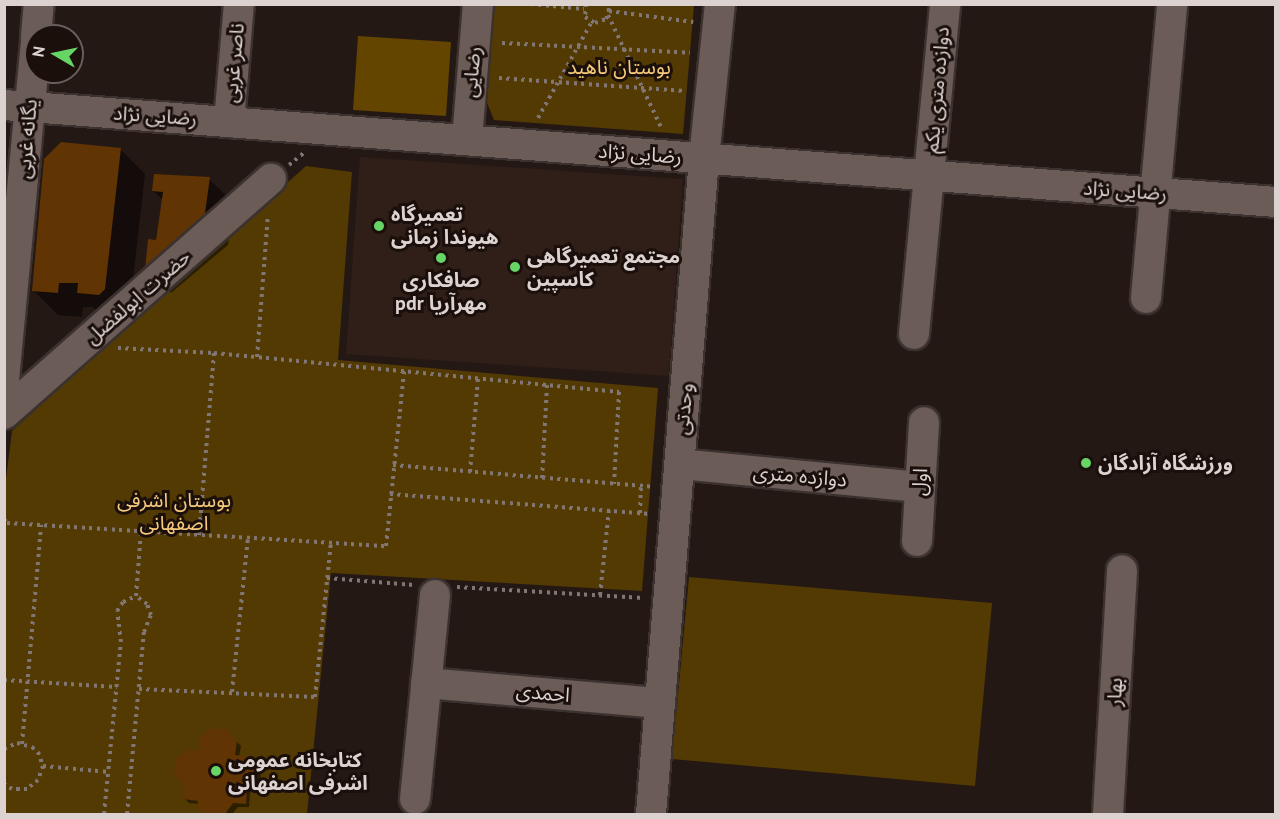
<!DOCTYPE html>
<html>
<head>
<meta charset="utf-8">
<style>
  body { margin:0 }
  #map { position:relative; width:1280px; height:819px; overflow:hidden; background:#241814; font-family:"PT Sans","Noto Sans Arabic",sans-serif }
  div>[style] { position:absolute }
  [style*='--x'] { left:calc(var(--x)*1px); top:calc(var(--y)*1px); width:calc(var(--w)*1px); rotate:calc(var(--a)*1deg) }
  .built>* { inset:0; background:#301e18 }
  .green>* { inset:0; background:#533a03 }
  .forest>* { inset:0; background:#634500 }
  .shadow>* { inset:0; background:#0007 }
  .building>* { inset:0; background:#613403 }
  .path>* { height:4px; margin-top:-2px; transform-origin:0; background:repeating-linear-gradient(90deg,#817673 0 3px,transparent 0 7.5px) }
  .roads { filter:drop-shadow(2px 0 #3b322f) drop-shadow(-2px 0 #3b322f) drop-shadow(0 2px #3b322f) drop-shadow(0 -2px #3b322f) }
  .minor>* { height:30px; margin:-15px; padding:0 15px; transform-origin:15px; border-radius:15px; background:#6b5c57 }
  .dots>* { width:16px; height:16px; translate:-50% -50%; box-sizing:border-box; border:3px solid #1a0f0b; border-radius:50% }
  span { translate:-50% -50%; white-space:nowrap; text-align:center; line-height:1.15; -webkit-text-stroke:6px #1a0f0b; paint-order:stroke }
  .street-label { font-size:20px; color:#dcd3d0 }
  .park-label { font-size:20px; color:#f7ca7c }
  .poi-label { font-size:20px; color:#dcd3d0; font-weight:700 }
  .left { translate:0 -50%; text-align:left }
  .frame { position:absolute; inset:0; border:6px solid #dcd3d0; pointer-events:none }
  .north { position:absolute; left:24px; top:24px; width:60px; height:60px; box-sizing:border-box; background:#1a0f0b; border:2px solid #685d5a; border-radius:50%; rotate:279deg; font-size:16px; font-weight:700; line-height:24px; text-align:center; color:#dcd3d0 }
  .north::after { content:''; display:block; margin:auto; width:21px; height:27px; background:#67d466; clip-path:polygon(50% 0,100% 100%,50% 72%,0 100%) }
</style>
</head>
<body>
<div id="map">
  <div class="built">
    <div style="clip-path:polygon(360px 157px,683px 179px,669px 376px,346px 354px)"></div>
  </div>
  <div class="green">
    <div style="clip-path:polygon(492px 5px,694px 5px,683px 134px,494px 120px,484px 95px)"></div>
    <div style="clip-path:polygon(306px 166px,352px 172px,338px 360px,658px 388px,642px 591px,331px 573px,307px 814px,5px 814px,4px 495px,12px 431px)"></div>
    <div style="clip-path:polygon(689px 577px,992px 603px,975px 786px,672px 759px)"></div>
  </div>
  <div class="forest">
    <div style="clip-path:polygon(358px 36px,451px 42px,446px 116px,353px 110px)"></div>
  </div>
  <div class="shadow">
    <div style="clip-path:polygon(120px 149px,145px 174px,129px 314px,103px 318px,93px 307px,83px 307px,82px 317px,58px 315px,33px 290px)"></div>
    <div style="clip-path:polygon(209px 179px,234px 203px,228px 245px,171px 293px,147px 269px,157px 242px,163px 200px,153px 191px)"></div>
    <div style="clip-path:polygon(226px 731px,241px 746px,239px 757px,246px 757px,261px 773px,260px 785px,250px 793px,249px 807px,238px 807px,232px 814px,207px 814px,199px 804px,189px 803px,185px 799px,200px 753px)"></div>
  </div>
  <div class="building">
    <div style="clip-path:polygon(61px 142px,121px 148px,105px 289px,99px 295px,77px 293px,78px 283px,59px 283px,58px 293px,32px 291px,44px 159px)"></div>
    <div style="clip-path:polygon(154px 174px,210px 177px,204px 220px,145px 270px,148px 239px,156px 240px,163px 192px,152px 191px)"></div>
    <div style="clip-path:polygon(211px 728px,226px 729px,237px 741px,235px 755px,246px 756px,258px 767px,256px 780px,247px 789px,246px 804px,233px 803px,225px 814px,203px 813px,197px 806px,198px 801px,183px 799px,185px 784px,174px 775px,177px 758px,190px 750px,199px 751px,200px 738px)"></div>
  </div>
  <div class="path">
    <div style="--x:531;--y:4;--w:53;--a:5.4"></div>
    <div style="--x:586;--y:4;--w:13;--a:94"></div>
    <div style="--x:585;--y:17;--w:12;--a:31"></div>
    <div style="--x:595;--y:23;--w:12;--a:-20"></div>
    <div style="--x:606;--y:19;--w:9;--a:-69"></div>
    <div style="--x:609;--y:11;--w:7;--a:-106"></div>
    <div style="--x:609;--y:11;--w:85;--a:7.5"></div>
    <div style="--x:608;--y:15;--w:124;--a:64.7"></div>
    <div style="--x:502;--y:43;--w:188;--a:3"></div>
    <div style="--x:499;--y:78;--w:187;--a:4"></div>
    <div style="--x:538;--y:118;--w:109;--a:-60.8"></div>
    <div style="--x:289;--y:165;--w:19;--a:-39"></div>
    <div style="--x:118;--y:348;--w:96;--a:3"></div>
    <div style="--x:214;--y:353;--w:183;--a:94.7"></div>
    <div style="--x:214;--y:353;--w:407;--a:5.5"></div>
    <div style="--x:619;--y:392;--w:92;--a:93.1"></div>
    <div style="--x:257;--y:357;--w:142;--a:-85.6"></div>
    <div style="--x:393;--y:465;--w:261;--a:4.8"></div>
    <div style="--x:470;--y:472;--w:94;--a:-85.1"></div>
    <div style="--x:542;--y:478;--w:93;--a:-86.9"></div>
    <div style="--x:390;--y:494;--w:261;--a:4.4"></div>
    <div style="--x:640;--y:513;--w:27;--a:-88"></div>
    <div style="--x:4;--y:519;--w:5;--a:53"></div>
    <div style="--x:7;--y:523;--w:380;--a:3.5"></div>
    <div style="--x:386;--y:546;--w:176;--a:-84.1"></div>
    <div style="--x:327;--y:578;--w:87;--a:4.6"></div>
    <div style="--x:457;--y:587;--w:187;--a:3.4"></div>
    <div style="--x:600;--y:595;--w:85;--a:-84"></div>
    <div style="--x:4;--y:680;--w:113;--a:3.5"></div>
    <div style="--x:139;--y:689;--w:176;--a:2.6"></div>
    <div style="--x:315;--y:697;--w:156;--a:-84.1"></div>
    <div style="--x:232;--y:692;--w:155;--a:-84.1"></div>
    <div style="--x:22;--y:744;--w:220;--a:-85"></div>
    <div style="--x:4;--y:749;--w:14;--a:-25"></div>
    <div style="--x:17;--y:743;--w:16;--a:15"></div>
    <div style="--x:32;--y:747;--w:8;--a:40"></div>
    <div style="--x:38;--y:752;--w:15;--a:70"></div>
    <div style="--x:43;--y:766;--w:15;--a:110"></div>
    <div style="--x:38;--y:780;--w:14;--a:141"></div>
    <div style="--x:27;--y:789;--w:15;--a:180"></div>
    <div style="--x:12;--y:789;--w:9;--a:-148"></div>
    <div style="--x:43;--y:766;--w:66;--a:5.2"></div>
    <div style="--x:104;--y:814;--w:173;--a:-84.4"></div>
    <div style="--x:121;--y:642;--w:31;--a:-97"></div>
    <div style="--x:117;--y:611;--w:11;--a:-56"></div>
    <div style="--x:123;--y:602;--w:14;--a:-25"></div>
    <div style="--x:127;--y:814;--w:183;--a:-84.7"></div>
    <div style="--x:144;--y:632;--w:18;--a:-68"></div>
    <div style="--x:151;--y:615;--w:12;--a:-110"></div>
    <div style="--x:147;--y:604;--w:14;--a:-144"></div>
    <div style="--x:136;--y:596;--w:65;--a:-85.6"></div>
  </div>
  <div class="roads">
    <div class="minor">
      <div style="--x:36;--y:36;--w:32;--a:-85"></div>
      <div style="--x:4;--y:105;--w:1276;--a:4.36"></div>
      <div style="--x:229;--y:122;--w:118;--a:-85.2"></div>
      <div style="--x:467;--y:140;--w:136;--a:-85.4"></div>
      <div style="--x:1146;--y:298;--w:295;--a:-84.9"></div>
      <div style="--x:914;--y:334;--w:331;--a:-84.6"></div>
      <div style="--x:4;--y:380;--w:341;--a:-84.6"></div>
      <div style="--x:4;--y:414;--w:356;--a:-41.4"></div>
      <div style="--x:680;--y:464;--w:241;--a:5.5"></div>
      <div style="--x:917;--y:541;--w:119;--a:-86.6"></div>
      <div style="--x:426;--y:683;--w:235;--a:4.9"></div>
      <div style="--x:415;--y:799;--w:205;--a:-84.4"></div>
      <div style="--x:651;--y:814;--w:658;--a:-85.38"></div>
      <div style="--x:704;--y:158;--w:155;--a:-84.1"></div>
      <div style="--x:1108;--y:814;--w:244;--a:-86.7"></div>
    </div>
  </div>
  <div class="dots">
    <div style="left:379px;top:226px;background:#67d466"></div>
    <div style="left:441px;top:258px;background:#67d466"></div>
    <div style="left:515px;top:267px;background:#67d466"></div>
    <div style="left:1086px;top:463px;background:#67d466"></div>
    <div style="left:216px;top:771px;background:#67d466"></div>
  </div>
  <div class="street-label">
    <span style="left:234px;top:63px;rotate:-85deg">ناصر غربی</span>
    <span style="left:472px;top:72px;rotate:-85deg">رضایی</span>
    <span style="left:937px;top:90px;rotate:-85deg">دوازده متری یکم</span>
    <span style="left:155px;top:116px;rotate:4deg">رضایی نژاد</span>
    <span style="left:27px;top:139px;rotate:-85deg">یگانه غربی</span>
    <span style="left:640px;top:154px;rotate:4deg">رضایی نژاد</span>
    <span style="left:1125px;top:191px;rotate:4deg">رضایی نژاد</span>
    <span style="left:138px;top:297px;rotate:-41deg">حضرت ابولفضل</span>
    <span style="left:684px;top:409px;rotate:-85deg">وحدتی</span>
    <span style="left:800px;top:476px;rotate:5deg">دوازده متری</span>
    <span style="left:920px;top:482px;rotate:-87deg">اول</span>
    <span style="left:1115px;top:692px;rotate:-87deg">بهار</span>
    <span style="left:543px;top:693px;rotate:5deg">احمدی</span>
  </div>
  <div class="park-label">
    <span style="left:619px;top:67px">بوستان ناهید</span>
    <span style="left:174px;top:512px">بوستان اشرفی<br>اصفهانی</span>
  </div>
  <div class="poi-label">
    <span class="left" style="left:391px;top:226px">تعمیرگاه<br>هیوندا زمانی</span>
    <span class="left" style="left:527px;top:268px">مجتمع تعمیرگاهی<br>کاسپین</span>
    <span style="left:441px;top:292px">صافکاری<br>pdr مهرآریا</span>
    <span class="left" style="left:1098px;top:463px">ورزشگاه آزادگان</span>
    <span class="left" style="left:228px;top:772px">کتابخانه عمومی<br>اشرفی اصفهانی</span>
  </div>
  <div class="frame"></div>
  <div class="north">N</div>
</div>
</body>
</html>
